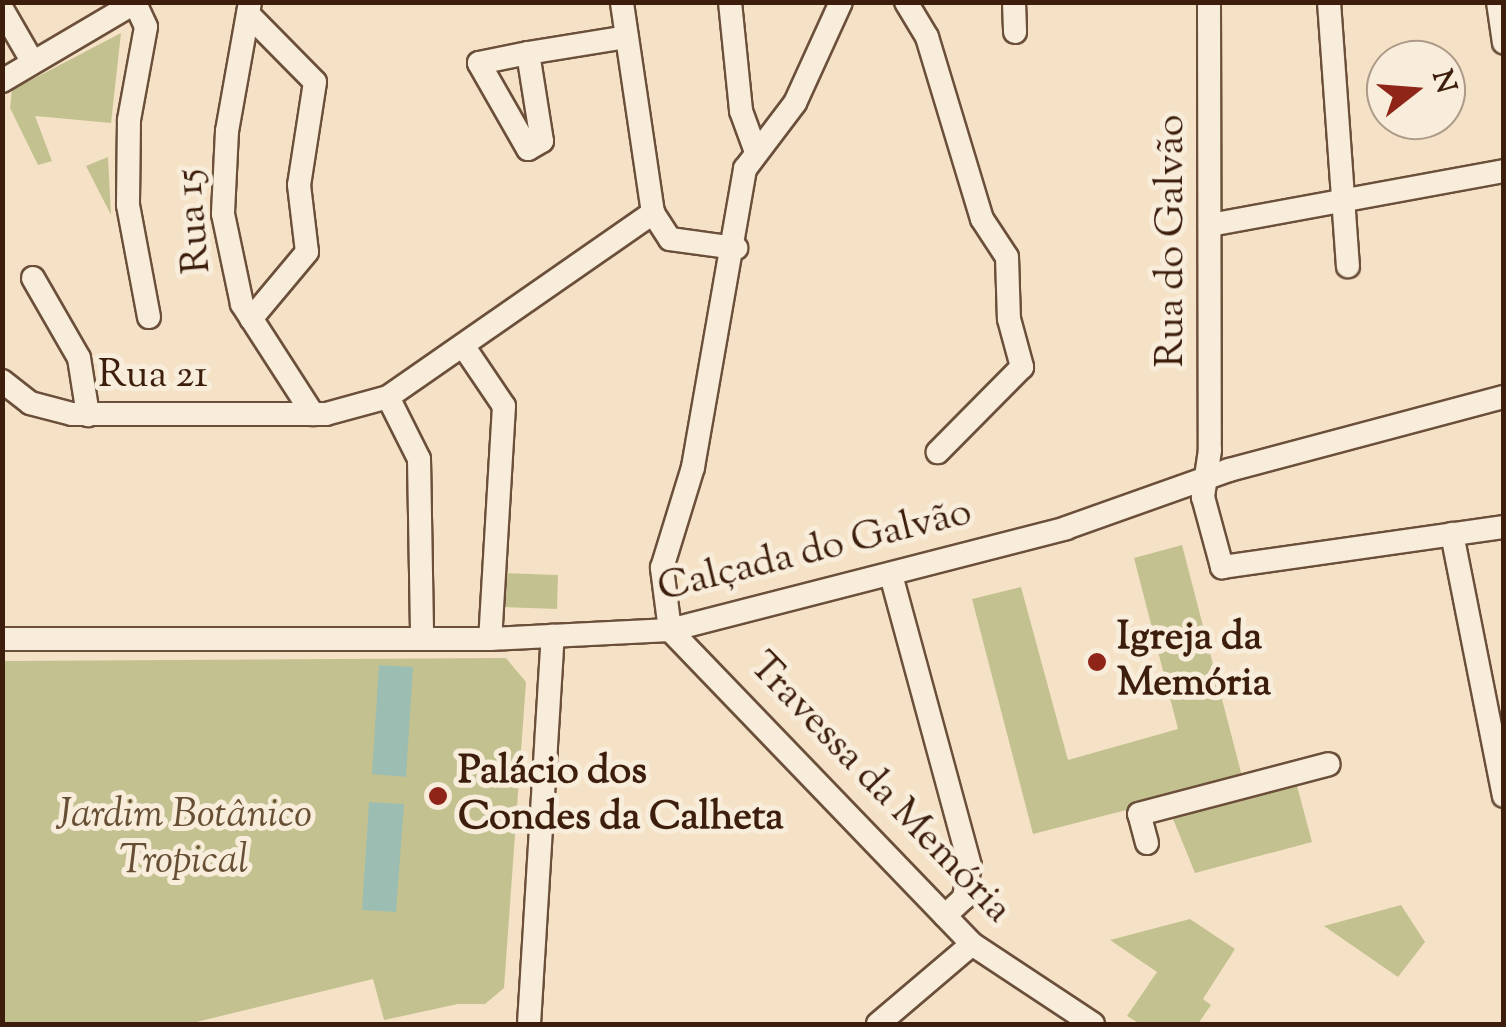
<!DOCTYPE html>
<html>
<head>
<meta charset="utf-8">
<style>
  body { margin:0 }
  #map { position:relative; width:1506px; height:1027px; overflow:hidden; background:#f5e2c6; font-family:"Sorts Mill Goudy",serif }
  div>[style] { position:absolute }
  [style*='--x'] { left:calc(var(--x)*1px); top:calc(var(--y)*1px); width:calc(var(--w)*1px); rotate:calc(var(--a)*1deg) }
  .green>* { inset:0; background:#c4c190 }
  .water>* { inset:0; background:#9cbeb2 }
  .roads { filter:drop-shadow(2px 0 #6b4f3a) drop-shadow(-2px 0 #6b4f3a) drop-shadow(0 2px #6b4f3a) drop-shadow(0 -2px #6b4f3a) }
  .street>* { height:22px; margin:-11px; padding:0 11px; transform-origin:11px; border-radius:11px; background:#f8ecda }
  .dots>* { width:28px; height:28px; translate:-50% -50%; box-sizing:border-box; border:5px solid #f8ecda; border-radius:50% }
  span { translate:-50% -50%; white-space:nowrap; text-align:center; line-height:1.15; -webkit-text-stroke:10px #f8ecda; paint-order:stroke }
  .street-label { font-size:40px; color:#3d1e0c }
  .poi-label { font-size:40px; color:#3d1e0c; font-weight:700 }
  .left { translate:0 -50%; text-align:left }
  .park-label { font-size:40px; color:#664f34; font-style:italic }
  .frame { position:absolute; inset:0; border:5px solid #3d1e0c; pointer-events:none }
  .north { position:absolute; left:1366px; top:40px; width:100px; height:100px; box-sizing:border-box; background:#f8ecda; border:2px solid #ad9a88; border-radius:50%; rotate:73deg; font-size:28px; font-weight:700; line-height:40px; text-align:center; color:#3d1e0c }
  .north::after { content:''; display:block; margin:auto; width:35px; height:45px; background:#8f2418; clip-path:polygon(50% 0,100% 100%,50% 72%,0 100%) }
</style>
</head>
<body>
<div id="map">
  <div class="green">
    <div style="clip-path:polygon(121px 33px,111px 123px,35px 116px,52px 161px,38px 165px,10px 108px,12px 90px)"></div>
    <div style="clip-path:polygon(108px 157px,111px 215px,86px 166px)"></div>
    <div style="clip-path:polygon(1182px 545px,1243px 780px,1033px 834px,972px 599px,1021px 587px,1068px 760px,1178px 729px,1134px 558px)"></div>
    <div style="clip-path:polygon(504px 573px,558px 575px,557px 609px,503px 607px)"></div>
    <div style="clip-path:polygon(506px 658px,526px 682px,504px 988px,485px 1004px,458px 1004px,384px 1020px,373px 979px,188px 1024px,3px 1024px,3px 661px)"></div>
    <div style="clip-path:polygon(1296px 782px,1312px 842px,1195px 873px,1171px 814px)"></div>
    <div style="clip-path:polygon(1401px 905px,1425px 942px,1398px 977px,1324px 926px)"></div>
    <div style="clip-path:polygon(1190px 919px,1235px 949px,1203px 999px,1211px 1005px,1198px 1024px,1140px 1024px,1127px 1016px,1157px 972px,1110px 940px)"></div>
  </div>
  <div class="water">
    <div style="clip-path:polygon(379px 665px,413px 667px,406px 777px,372px 774px)"></div>
    <div style="clip-path:polygon(369px 802px,404px 804px,396px 912px,362px 910px)"></div>
  </div>
  <div class="roads">
    <div class="street">
      <div style="--x:250;--y:2;--w:131;--a:100.1"></div>
      <div style="--x:227;--y:131;--w:83;--a:92.8"></div>
      <div style="--x:223;--y:214;--w:92;--a:78.1"></div>
      <div style="--x:242;--y:304;--w:131;--a:57.2"></div>
      <div style="--x:730;--y:2;--w:110;--a:84.2"></div>
      <div style="--x:741;--y:111;--w:44;--a:69.9"></div>
      <div style="--x:906;--y:2;--w:41;--a:59"></div>
      <div style="--x:927;--y:37;--w:190;--a:73.2"></div>
      <div style="--x:982;--y:219;--w:45;--a:56.7"></div>
      <div style="--x:1007;--y:257;--w:62;--a:88.2"></div>
      <div style="--x:1009;--y:319;--w:50;--a:74.8"></div>
      <div style="--x:1022;--y:367;--w:120;--a:134.7"></div>
      <div style="--x:1014;--y:2;--w:30;--a:88"></div>
      <div style="--x:1209;--y:2;--w:448;--a:89.9"></div>
      <div style="--x:1210;--y:450;--w:48;--a:98.5"></div>
      <div style="--x:1203;--y:497;--w:73;--a:74.8"></div>
      <div style="--x:1222;--y:567;--w:285;--a:-8.1"></div>
      <div style="--x:1329;--y:2;--w:265;--a:85.9"></div>
      <div style="--x:1498;--y:2;--w:41;--a:81.7"></div>
      <div style="--x:135;--y:3;--w:26;--a:65"></div>
      <div style="--x:146;--y:27;--w:95;--a:100.4"></div>
      <div style="--x:129;--y:120;--w:85;--a:90.7"></div>
      <div style="--x:128;--y:205;--w:114;--a:79.4"></div>
      <div style="--x:2;--y:9;--w:60;--a:60"></div>
      <div style="--x:248;--y:14;--w:95;--a:45.4"></div>
      <div style="--x:315;--y:82;--w:104;--a:98.8"></div>
      <div style="--x:299;--y:185;--w:67;--a:83.2"></div>
      <div style="--x:307;--y:252;--w:87;--a:129.9"></div>
      <div style="--x:528;--y:53;--w:89;--a:81"></div>
      <div style="--x:542;--y:141;--w:16;--a:150"></div>
      <div style="--x:528;--y:149;--w:99;--a:-119.7"></div>
      <div style="--x:479;--y:63;--w:50;--a:-11.5"></div>
      <div style="--x:528;--y:53;--w:100;--a:-9.2"></div>
      <div style="--x:2;--y:81;--w:156;--a:-30.5"></div>
      <div style="--x:653;--y:213;--w:31;--a:57"></div>
      <div style="--x:670;--y:239;--w:67;--a:7.8"></div>
      <div style="--x:1210;--y:225;--w:299;--a:-10.4"></div>
      <div style="--x:33;--y:278;--w:92;--a:60.1"></div>
      <div style="--x:79;--y:358;--w:58;--a:81"></div>
      <div style="--x:464;--y:347;--w:71;--a:55.9"></div>
      <div style="--x:504;--y:406;--w:233;--a:93.4"></div>
      <div style="--x:2;--y:381;--w:36;--a:38"></div>
      <div style="--x:30;--y:403;--w:43;--a:14.7"></div>
      <div style="--x:72;--y:414;--w:254;--a:0"></div>
      <div style="--x:326;--y:414;--w:64;--a:-15.3"></div>
      <div style="--x:388;--y:397;--w:323;--a:-34.8"></div>
      <div style="--x:653;--y:213;--w:213;--a:-98.4"></div>
      <div style="--x:388;--y:397;--w:69;--a:63.4"></div>
      <div style="--x:419;--y:459;--w:180;--a:89"></div>
      <div style="--x:1452;--y:534;--w:267;--a:78.8"></div>
      <div style="--x:891;--y:575;--w:302;--a:74.8"></div>
      <div style="--x:970;--y:866;--w:33;--a:101"></div>
      <div style="--x:964;--y:898;--w:26;--a:137"></div>
      <div style="--x:670;--y:630;--w:63;--a:-97.4"></div>
      <div style="--x:662;--y:568;--w:106;--a:-72.9"></div>
      <div style="--x:693;--y:467;--w:303;--a:-80.1"></div>
      <div style="--x:745;--y:169;--w:83;--a:-52.9"></div>
      <div style="--x:795;--y:103;--w:111;--a:-65.5"></div>
      <div style="--x:670;--y:630;--w:436;--a:46.1"></div>
      <div style="--x:972;--y:944;--w:145;--a:33.5"></div>
      <div style="--x:2;--y:639;--w:488;--a:0"></div>
      <div style="--x:490;--y:639;--w:180;--a:-2.9"></div>
      <div style="--x:670;--y:630;--w:409;--a:-14.4"></div>
      <div style="--x:1066;--y:528;--w:173;--a:-19.6"></div>
      <div style="--x:1229;--y:470;--w:285;--a:-14.9"></div>
      <div style="--x:1147;--y:843;--w:30;--a:-105"></div>
      <div style="--x:1139;--y:814;--w:196;--a:-14.7"></div>
      <div style="--x:529;--y:1024;--w:389;--a:-86.5"></div>
      <div style="--x:878;--y:1024;--w:123;--a:-40.4"></div>
    </div>
  </div>
  <div class="dots">
    <div style="left:1097px;top:662px;background:#8f2418"></div>
    <div style="left:438px;top:796px;background:#8f2418"></div>
  </div>
  <div class="street-label">
    <span style="left:195px;top:221px;rotate:-95deg">Rua 15</span>
    <span style="left:1173px;top:241px;rotate:-90deg">Rua do Galvão</span>
    <span style="left:153px;top:377px">Rua 21</span>
    <span style="left:815px;top:552px;rotate:-14deg">Calçada do Galvão</span>
    <span style="left:879px;top:789px;rotate:46deg">Travessa da Memória</span>
  </div>
  <div class="poi-label">
    <span class="left" style="left:1117px;top:662px">Igreja da<br>Memória</span>
    <span class="left" style="left:458px;top:796px">Palácio dos<br>Condes da Calheta</span>
  </div>
  <div class="park-label">
    <span style="left:184px;top:840px">Jardim Botânico<br>Tropical</span>
  </div>
  <div class="frame"></div>
  <div class="north">N</div>
</div>
</body>
</html>
